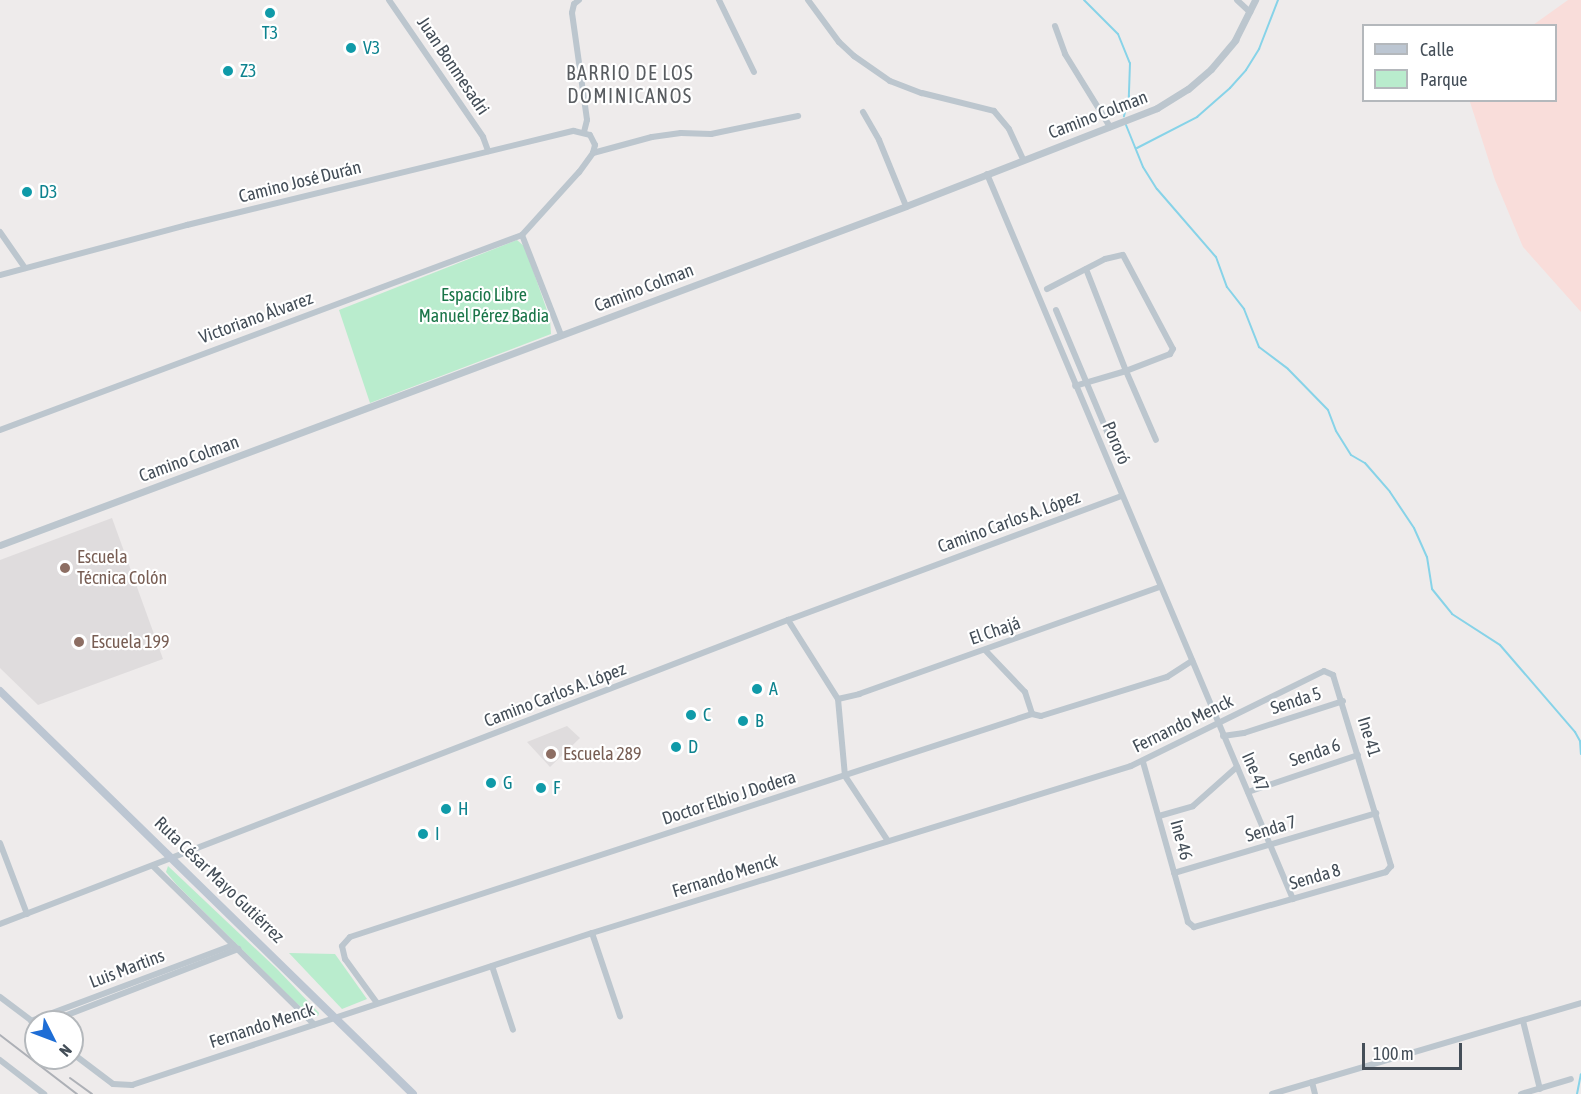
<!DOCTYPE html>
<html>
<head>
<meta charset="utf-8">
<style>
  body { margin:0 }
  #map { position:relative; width:1581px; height:1094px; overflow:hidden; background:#eeebeb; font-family:"Asap Condensed",sans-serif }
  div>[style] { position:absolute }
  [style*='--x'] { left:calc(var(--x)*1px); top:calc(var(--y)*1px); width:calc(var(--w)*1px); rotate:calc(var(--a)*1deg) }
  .education>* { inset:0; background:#dfdcdd }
  .medical>* { inset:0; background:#f9ddda }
  .green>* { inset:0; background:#b9eccd }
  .stream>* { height:2px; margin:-1px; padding:0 1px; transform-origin:1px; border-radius:1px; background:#87d3e8 }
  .minor>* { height:6px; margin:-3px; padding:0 3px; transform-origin:3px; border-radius:3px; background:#bcc6ce }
  .tertiary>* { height:7px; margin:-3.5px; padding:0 3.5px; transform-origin:3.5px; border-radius:3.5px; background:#bcc6ce }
  .secondary>* { height:8px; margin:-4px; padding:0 4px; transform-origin:4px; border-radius:4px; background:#bcc6d2 }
  .rail>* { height:2px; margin:-1px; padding:0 1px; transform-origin:1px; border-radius:1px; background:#adb0b6 }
  .dots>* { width:16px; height:16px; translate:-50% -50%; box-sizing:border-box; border:3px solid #fff; border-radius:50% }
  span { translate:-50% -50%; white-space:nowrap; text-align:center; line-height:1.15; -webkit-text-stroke:4.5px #fff; paint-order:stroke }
  .culture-label { font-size:18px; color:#0d838f }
  .left { translate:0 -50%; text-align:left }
  .street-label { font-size:18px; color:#444e58 }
  .park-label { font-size:18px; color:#197548 }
  .education-label { font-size:18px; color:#785e54 }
  .neighbourhood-label { font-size:20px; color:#585c60; letter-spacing:1.5px }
  .legend { position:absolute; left:1362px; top:24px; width:195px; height:78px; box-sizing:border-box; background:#fff; border:2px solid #b4b8bc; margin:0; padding:8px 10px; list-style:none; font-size:18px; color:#444e58 }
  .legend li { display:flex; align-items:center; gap:12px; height:30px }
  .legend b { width:30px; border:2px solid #b4b8bc }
  .north { position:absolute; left:24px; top:1010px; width:60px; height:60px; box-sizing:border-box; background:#fff; border:2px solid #b4b8bc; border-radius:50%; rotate:132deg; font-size:16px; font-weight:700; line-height:24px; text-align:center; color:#444e58 }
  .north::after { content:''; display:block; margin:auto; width:21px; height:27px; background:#1e6dd5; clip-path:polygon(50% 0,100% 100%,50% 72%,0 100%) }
  .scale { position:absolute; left:1362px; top:1043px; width:100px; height:27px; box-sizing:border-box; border:3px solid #444e58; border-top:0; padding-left:8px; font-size:18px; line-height:21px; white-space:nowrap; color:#444e58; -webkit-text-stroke:4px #fff; paint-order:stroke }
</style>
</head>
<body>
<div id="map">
  <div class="education">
    <div style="clip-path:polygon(112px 518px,163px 659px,38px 705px,0 668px,0 560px)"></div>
    <div style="clip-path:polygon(567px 726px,580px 738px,550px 767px,527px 742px)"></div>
  </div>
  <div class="medical">
    <div style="clip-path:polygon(1568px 0,1581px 0,1581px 312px,1523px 247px,1495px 180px,1470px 102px,1556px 100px,1556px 26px,1533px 25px)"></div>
  </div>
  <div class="green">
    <div style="clip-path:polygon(517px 240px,525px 247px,550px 319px,551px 334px,370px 403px,339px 310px)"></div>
    <div style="clip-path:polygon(168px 866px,277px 969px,319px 1013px,318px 1016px,309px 1014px,294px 1001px,177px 885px,166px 872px)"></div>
    <div style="clip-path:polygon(289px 953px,335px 954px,367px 999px,342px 1009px)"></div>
  </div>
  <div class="stream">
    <div style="--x:1084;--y:0;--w:48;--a:45"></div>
    <div style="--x:1118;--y:34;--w:31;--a:68"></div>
    <div style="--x:1130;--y:63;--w:33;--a:92"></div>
    <div style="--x:1129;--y:96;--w:21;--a:104"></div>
    <div style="--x:1126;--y:125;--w:45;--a:68"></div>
    <div style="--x:1143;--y:167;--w:26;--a:58"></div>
    <div style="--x:1157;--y:189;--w:90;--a:49.1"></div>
    <div style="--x:1216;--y:257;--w:32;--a:70"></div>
    <div style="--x:1227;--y:287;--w:28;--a:52"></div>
    <div style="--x:1244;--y:309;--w:41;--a:68.5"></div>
    <div style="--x:1259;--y:347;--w:36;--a:37"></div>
    <div style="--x:1288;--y:369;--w:57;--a:45.7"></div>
    <div style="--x:1328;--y:410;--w:22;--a:69"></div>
    <div style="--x:1336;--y:431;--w:28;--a:58"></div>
    <div style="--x:1351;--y:455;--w:16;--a:30"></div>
    <div style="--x:1365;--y:463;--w:38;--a:49"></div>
    <div style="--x:1390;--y:492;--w:43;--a:56.3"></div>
    <div style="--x:1414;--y:528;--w:32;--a:66"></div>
    <div style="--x:1427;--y:557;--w:32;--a:81"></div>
    <div style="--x:1432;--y:589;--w:32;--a:51"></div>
    <div style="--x:1452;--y:614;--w:57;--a:32.9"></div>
    <div style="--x:1500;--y:645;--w:115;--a:49.2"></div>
    <div style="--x:1575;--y:732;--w:10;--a:61"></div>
    <div style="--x:1580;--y:741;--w:13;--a:86"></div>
    <div style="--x:1137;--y:148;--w:68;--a:-27.3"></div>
    <div style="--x:1197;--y:117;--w:44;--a:-41.3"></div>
    <div style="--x:1230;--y:88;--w:24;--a:-48"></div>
    <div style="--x:1246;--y:70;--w:25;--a:-58"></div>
    <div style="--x:1259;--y:49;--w:53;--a:-68.8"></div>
    <div style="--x:1577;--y:1094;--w:20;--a:-79"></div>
  </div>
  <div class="minor">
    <div style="--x:389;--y:0;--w:166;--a:55.5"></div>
    <div style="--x:483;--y:137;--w:15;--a:70"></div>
    <div style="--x:579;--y:0;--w:6;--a:141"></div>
    <div style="--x:574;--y:4;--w:9;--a:103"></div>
    <div style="--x:572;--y:13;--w:108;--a:82"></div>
    <div style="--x:587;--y:120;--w:12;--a:104"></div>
    <div style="--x:719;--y:0;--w:80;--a:64.1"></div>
    <div style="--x:808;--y:0;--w:52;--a:53.6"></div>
    <div style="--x:839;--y:42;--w:21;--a:43"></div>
    <div style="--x:854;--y:56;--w:44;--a:34.8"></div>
    <div style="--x:890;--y:81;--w:34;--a:21"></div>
    <div style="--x:922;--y:93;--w:74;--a:14"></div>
    <div style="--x:994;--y:111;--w:23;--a:50"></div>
    <div style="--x:1009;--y:129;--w:33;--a:65"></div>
    <div style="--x:1237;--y:0;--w:18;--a:43"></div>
    <div style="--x:1055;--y:26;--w:30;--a:70"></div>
    <div style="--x:1065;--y:54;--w:86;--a:58.3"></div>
    <div style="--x:863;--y:112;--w:32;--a:60"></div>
    <div style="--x:879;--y:140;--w:71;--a:67.8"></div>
    <div style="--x:593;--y:153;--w:61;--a:-15.2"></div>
    <div style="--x:652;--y:137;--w:29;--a:-8"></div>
    <div style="--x:681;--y:133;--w:30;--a:2"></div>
    <div style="--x:711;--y:134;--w:89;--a:-11.7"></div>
    <div style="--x:987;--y:174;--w:787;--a:67.12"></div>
    <div style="--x:0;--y:232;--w:44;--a:55.2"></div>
    <div style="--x:522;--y:235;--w:107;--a:68.7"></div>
    <div style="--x:1086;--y:269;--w:110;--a:68.6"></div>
    <div style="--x:1126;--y:371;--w:75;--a:66.5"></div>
    <div style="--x:0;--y:275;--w:194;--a:-15"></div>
    <div style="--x:187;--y:225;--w:398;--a:-13.7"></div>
    <div style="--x:574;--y:131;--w:16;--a:14"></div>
    <div style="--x:590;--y:135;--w:11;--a:63"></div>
    <div style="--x:595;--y:145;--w:8;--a:104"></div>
    <div style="--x:593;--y:153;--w:24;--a:126"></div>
    <div style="--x:579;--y:172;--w:85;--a:132.1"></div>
    <div style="--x:522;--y:235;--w:557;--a:159.52"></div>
    <div style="--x:1047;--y:289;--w:65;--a:-27.3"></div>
    <div style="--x:1105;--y:259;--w:18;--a:-13"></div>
    <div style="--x:1123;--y:255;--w:106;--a:62"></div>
    <div style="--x:1173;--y:349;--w:6;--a:121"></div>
    <div style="--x:1170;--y:354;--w:47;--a:158.9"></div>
    <div style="--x:1126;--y:371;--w:53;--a:163.6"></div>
    <div style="--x:1056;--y:310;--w:157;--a:67.2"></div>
    <div style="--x:788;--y:620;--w:93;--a:57.7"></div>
    <div style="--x:838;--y:699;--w:77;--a:84.8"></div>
    <div style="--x:845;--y:776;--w:78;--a:56.5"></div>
    <div style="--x:985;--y:650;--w:58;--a:46.4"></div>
    <div style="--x:1025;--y:692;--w:23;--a:72"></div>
    <div style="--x:838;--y:699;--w:22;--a:-13"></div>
    <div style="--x:859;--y:694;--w:319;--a:-19.6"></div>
    <div style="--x:1223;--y:736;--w:21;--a:-8"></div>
    <div style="--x:1244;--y:733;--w:104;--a:-17.9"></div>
    <div style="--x:1248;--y:792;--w:116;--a:-18.6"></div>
    <div style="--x:1159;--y:816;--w:35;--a:-16"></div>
    <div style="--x:1193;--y:806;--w:59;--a:-41.6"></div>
    <div style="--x:0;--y:843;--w:76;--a:69.2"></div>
    <div style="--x:153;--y:866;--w:226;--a:44.5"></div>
    <div style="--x:1174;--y:873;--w:211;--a:-16.5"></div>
    <div style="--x:0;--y:924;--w:845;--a:-21.1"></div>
    <div style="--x:788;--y:620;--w:355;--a:-20.4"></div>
    <div style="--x:592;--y:933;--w:88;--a:71.4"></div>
    <div style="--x:492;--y:966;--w:67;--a:71.8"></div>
    <div style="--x:0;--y:997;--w:45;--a:36.9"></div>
    <div style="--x:377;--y:1003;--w:54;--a:-126"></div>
    <div style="--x:345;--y:959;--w:13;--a:-103"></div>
    <div style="--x:342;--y:946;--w:12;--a:-48"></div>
    <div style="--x:350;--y:937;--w:718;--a:-18.11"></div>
    <div style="--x:1032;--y:714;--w:9;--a:13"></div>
    <div style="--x:1041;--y:716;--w:132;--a:-17.2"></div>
    <div style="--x:1167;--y:677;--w:30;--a:-33"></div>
    <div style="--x:31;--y:1021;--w:216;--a:-20.6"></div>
    <div style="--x:1523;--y:1021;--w:70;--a:76"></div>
    <div style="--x:49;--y:1022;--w:203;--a:-21.1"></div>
    <div style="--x:72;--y:1053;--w:51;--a:37.1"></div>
    <div style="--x:113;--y:1084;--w:19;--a:3"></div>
    <div style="--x:132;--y:1085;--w:484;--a:-18.3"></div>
    <div style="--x:592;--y:933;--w:564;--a:-17.21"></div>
    <div style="--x:1131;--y:766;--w:215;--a:-26.2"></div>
    <div style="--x:1324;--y:671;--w:10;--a:24"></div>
    <div style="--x:1333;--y:675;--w:200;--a:73.1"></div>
    <div style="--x:1391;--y:866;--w:8;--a:130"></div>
    <div style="--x:1386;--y:872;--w:200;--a:164"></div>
    <div style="--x:1194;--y:927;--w:8;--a:-140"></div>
    <div style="--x:1188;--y:922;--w:166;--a:-105.7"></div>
    <div style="--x:0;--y:1060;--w:56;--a:37.7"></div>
    <div style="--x:1312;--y:1082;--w:12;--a:76"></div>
    <div style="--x:1272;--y:1094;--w:322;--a:-16.4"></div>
    <div style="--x:1521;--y:1094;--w:52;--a:-16.7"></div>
  </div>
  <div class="tertiary">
    <div style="--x:0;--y:545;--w:967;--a:-20.51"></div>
    <div style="--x:906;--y:206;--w:269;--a:-21.3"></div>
    <div style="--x:1157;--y:108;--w:36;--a:-32"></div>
    <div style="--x:1188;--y:89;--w:30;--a:-41"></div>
    <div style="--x:1211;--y:69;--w:38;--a:-50"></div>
    <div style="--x:1235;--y:40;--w:45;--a:-63.4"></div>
  </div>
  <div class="secondary">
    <div style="--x:0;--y:691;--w:577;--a:44.3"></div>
  </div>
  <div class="rail">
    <div style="--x:0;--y:1035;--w:97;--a:37.5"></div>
    <div style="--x:70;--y:1078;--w:27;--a:36"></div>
  </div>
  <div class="dots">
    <div style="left:270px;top:13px;background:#0f9aa8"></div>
    <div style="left:351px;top:48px;background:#0f9aa8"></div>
    <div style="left:228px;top:71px;background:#0f9aa8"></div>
    <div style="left:27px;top:192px;background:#0f9aa8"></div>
    <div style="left:65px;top:568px;background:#8d6e63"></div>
    <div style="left:79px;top:642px;background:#8d6e63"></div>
    <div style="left:757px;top:689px;background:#0f9aa8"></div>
    <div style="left:691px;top:715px;background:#0f9aa8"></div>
    <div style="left:743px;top:721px;background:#0f9aa8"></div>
    <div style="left:676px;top:747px;background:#0f9aa8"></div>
    <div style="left:551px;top:754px;background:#8d6e63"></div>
    <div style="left:491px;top:783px;background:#0f9aa8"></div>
    <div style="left:541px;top:788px;background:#0f9aa8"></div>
    <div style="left:446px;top:809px;background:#0f9aa8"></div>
    <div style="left:423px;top:834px;background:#0f9aa8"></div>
  </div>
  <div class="culture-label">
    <span style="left:270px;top:33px">T3</span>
    <span class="left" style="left:363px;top:48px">V3</span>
    <span class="left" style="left:240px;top:71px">Z3</span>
    <span class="left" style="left:39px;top:192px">D3</span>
    <span class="left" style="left:769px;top:689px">A</span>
    <span class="left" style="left:703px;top:715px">C</span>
    <span class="left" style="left:755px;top:721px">B</span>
    <span class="left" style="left:688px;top:747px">D</span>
    <span class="left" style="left:503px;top:783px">G</span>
    <span class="left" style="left:553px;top:788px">F</span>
    <span class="left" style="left:458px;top:809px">H</span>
    <span class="left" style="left:435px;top:834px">I</span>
  </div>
  <div class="street-label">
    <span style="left:453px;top:66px;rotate:56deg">Juan Bonmesadri</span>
    <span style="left:1098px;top:115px;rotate:-21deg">Camino Colman</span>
    <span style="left:300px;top:182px;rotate:-14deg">Camino José Durán</span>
    <span style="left:644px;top:288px;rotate:-21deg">Camino Colman</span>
    <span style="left:256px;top:318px;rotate:-20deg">Victoriano Álvarez</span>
    <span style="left:1116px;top:443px;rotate:67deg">Pororó</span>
    <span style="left:189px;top:459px;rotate:-20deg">Camino Colman</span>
    <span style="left:1009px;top:522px;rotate:-20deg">Camino Carlos A. López</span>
    <span style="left:995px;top:631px;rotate:-19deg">El Chajá</span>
    <span style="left:555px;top:695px;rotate:-21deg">Camino Carlos A. López</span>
    <span style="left:1296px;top:701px;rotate:-18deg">Senda 5</span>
    <span style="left:1183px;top:724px;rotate:-26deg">Fernando Menck</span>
    <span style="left:1369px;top:737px;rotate:73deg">Ine 41</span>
    <span style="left:1315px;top:753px;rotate:-19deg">Senda 6</span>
    <span style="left:1255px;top:772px;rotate:66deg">Ine 47</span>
    <span style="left:729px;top:798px;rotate:-18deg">Doctor Elbio J Dodera</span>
    <span style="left:1271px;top:829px;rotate:-17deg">Senda 7</span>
    <span style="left:1181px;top:840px;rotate:75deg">Ine 46</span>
    <span style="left:725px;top:876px;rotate:-17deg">Fernando Menck</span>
    <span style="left:1315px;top:877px;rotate:-16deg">Senda 8</span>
    <span style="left:219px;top:880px;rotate:44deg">Ruta César Mayo Gutiérrez</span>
    <span style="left:127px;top:969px;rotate:-21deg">Luis Martins</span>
    <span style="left:262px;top:1026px;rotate:-18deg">Fernando Menck</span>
  </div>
  <div class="park-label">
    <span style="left:484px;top:306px">Espacio Libre<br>Manuel Pérez Badia</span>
  </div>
  <div class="education-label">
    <span class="left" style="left:77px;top:568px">Escuela<br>Técnica Colón</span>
    <span class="left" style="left:91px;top:642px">Escuela 199</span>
    <span class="left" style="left:563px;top:754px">Escuela 289</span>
  </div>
  <div class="neighbourhood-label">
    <span style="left:630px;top:84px">BARRIO DE LOS<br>DOMINICANOS</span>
  </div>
  <ul class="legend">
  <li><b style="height:8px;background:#bcc6d2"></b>Calle</li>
  <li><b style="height:16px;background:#b9eccd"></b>Parque</li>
  </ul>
  <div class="north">N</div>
  <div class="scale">100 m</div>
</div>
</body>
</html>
